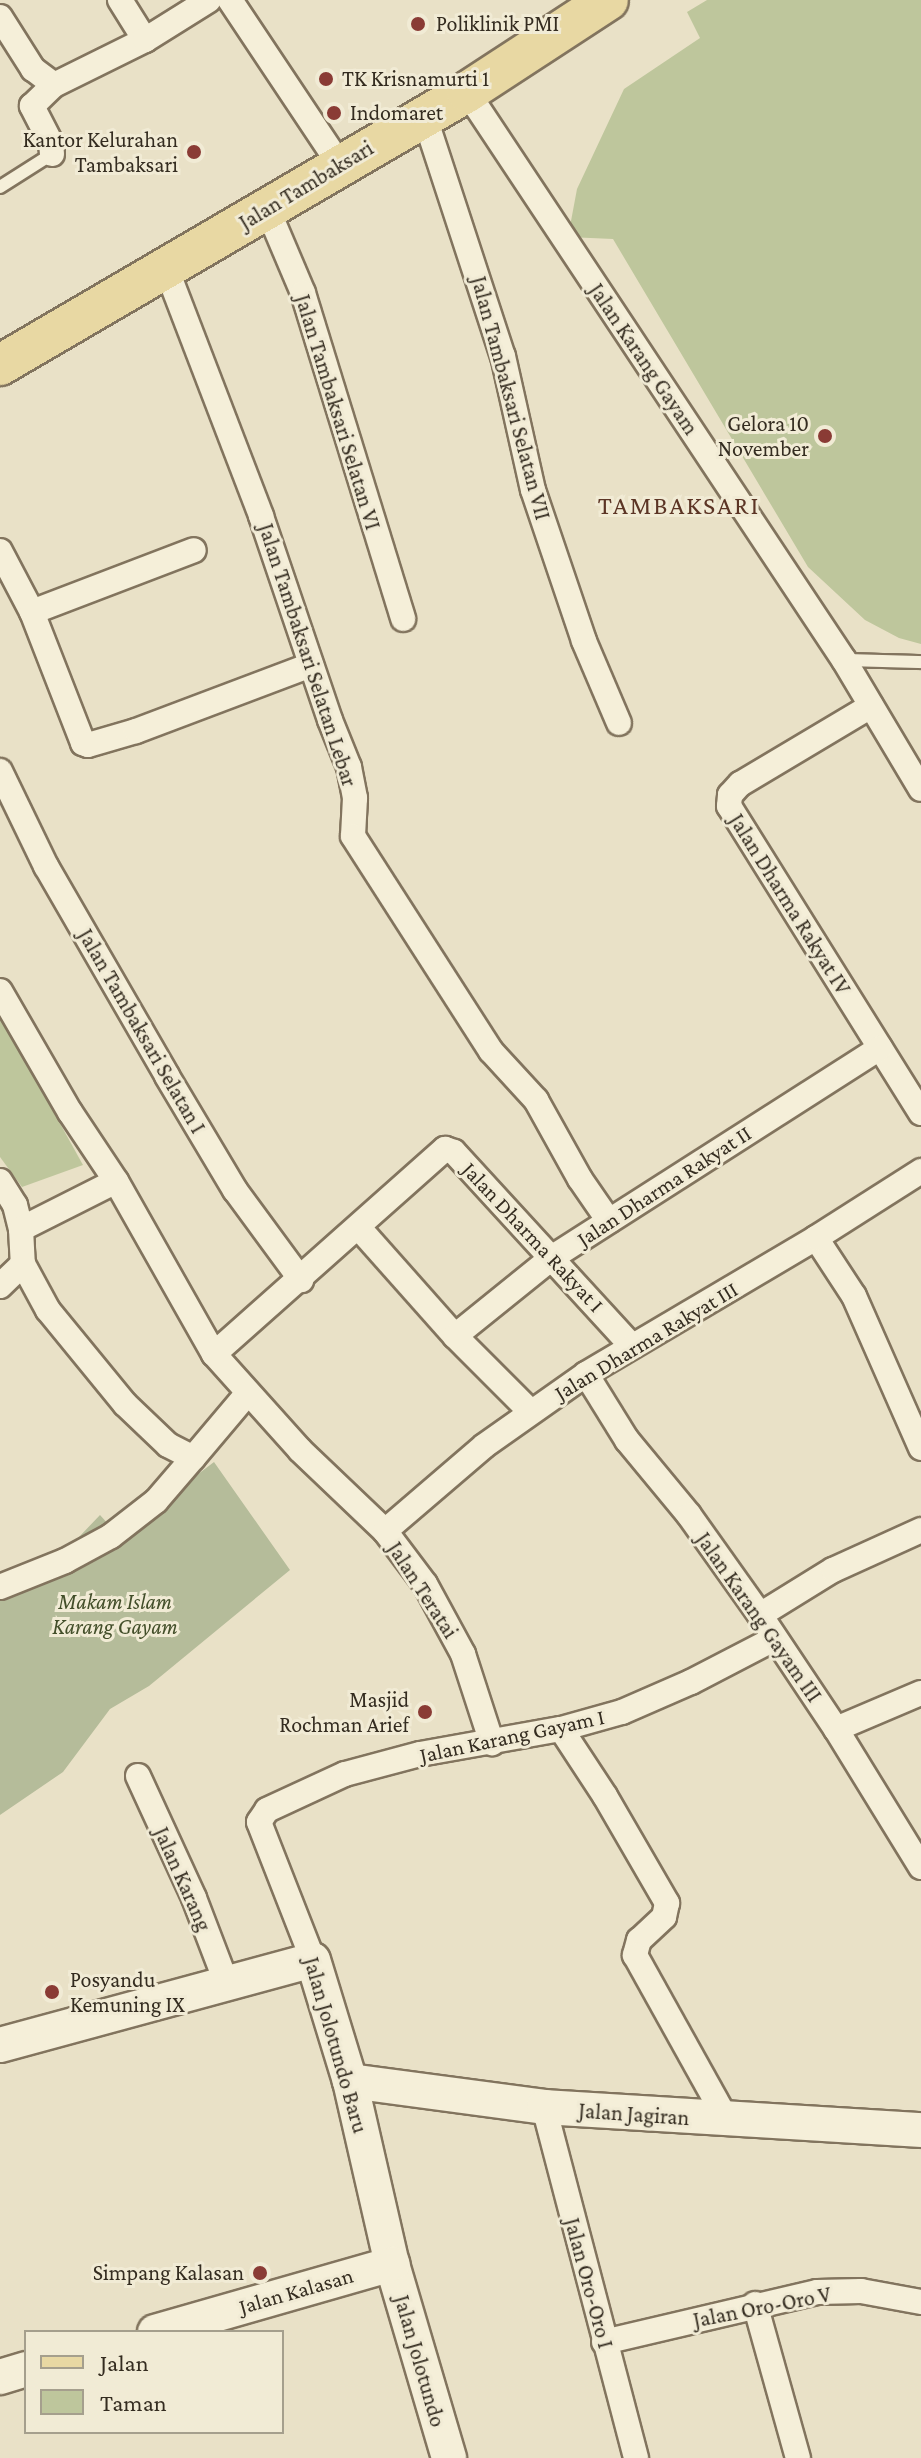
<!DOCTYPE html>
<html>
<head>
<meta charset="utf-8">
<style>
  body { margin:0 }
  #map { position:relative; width:921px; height:2458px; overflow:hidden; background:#e9e1c7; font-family:"Crimson Pro",serif }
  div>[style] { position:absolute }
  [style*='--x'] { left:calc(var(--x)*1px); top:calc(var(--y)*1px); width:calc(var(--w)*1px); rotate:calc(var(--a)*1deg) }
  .green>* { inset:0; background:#bec69c }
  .cemetery>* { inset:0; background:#b5bc9a }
  .roads { filter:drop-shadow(2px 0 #82745e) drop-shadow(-2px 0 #82745e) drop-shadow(0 2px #82745e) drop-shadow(0 -2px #82745e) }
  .lane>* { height:12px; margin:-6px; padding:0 6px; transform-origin:6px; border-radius:6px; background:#f5efd9 }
  .street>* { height:24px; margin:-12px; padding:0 12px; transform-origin:12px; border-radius:12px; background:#f5efd9 }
  .secondary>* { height:34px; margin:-17px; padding:0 17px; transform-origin:17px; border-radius:17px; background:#f5efd9 }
  .primary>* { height:40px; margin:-20px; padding:0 20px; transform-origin:20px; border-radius:20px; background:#e8d8a3 }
  .dots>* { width:22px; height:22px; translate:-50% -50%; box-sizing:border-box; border:4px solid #f1ebd5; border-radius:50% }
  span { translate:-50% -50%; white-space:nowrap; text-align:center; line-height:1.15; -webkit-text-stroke:6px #f1ebd5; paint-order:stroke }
  .poi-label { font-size:22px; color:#342c20 }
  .left { translate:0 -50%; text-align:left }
  .right { translate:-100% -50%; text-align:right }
  .street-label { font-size:22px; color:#342c20 }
  .park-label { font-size:22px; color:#424e29; font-style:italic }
  .quarter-label { font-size:26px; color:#5c3525; letter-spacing:2px }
  .legend { position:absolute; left:24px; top:2330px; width:260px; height:104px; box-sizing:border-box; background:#f1ebd5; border:2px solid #a59f8d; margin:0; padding:10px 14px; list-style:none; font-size:24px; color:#342c20 }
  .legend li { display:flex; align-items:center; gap:16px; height:40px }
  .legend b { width:40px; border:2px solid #a59f8d }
</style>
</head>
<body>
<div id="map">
  <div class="green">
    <div style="clip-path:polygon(707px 0,921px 0,921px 644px,899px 638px,865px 620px,808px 567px,613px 239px,568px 237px,577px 189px,624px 89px,700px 38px,687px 12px)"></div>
    <div style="clip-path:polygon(0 1015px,83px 1165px,22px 1187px,0 1157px)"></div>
  </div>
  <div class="cemetery">
    <div style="clip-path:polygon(214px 1462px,290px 1570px,149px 1686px,110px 1709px,63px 1772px,0 1815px,0 1589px,35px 1583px,100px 1515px,118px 1535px)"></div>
  </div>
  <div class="roads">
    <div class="lane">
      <div style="--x:0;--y:187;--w:62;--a:-32.4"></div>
      <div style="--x:844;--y:660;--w:77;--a:1.5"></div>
    </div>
    <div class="street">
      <div style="--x:120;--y:0;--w:47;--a:58"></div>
      <div style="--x:230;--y:0;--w:198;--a:56.3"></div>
      <div style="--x:0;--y:17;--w:62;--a:57.6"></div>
      <div style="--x:33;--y:69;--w:26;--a:37"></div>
      <div style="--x:467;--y:92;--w:682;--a:56.43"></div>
      <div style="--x:844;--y:660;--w:150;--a:59.2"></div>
      <div style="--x:424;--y:115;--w:254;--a:71.9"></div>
      <div style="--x:503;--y:356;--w:137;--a:77.4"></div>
      <div style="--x:533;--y:490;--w:159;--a:71.3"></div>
      <div style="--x:584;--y:641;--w:89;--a:66.9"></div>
      <div style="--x:52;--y:154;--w:11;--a:-95"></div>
      <div style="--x:51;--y:143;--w:42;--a:-117.2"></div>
      <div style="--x:32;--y:106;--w:30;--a:-44"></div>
      <div style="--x:54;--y:85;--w:102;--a:-26.3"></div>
      <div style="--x:145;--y:40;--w:75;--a:-32"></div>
      <div style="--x:267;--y:208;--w:92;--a:67"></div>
      <div style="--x:303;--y:293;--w:341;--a:72.9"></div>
      <div style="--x:166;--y:268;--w:266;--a:69"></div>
      <div style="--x:261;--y:516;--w:215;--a:71.3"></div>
      <div style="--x:330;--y:720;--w:51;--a:68"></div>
      <div style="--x:349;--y:767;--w:32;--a:79"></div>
      <div style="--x:355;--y:798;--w:38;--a:93"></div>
      <div style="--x:353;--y:836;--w:255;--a:57.3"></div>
      <div style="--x:491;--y:1051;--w:67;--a:47.4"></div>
      <div style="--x:536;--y:1100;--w:90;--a:60.9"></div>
      <div style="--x:580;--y:1179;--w:51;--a:55.4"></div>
      <div style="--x:0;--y:551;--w:69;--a:62.3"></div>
      <div style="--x:32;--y:612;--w:141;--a:68.7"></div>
      <div style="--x:83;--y:743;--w:5;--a:22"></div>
      <div style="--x:88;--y:745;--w:50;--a:-16.3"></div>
      <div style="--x:136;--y:731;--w:187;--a:-20.7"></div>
      <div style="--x:32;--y:612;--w:173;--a:-20.9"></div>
      <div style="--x:871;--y:706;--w:152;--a:149.2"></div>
      <div style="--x:740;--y:784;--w:15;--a:132"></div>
      <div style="--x:730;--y:795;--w:11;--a:95"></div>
      <div style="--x:729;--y:806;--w:362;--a:58"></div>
      <div style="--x:0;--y:771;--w:106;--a:64.2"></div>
      <div style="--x:46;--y:866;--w:242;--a:60"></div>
      <div style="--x:167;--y:1076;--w:133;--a:59.2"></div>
      <div style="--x:235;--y:1190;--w:112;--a:53.7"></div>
      <div style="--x:0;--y:991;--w:140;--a:60"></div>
      <div style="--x:70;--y:1112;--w:83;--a:56.3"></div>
      <div style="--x:116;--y:1181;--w:199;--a:60.5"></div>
      <div style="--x:214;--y:1354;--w:129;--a:48.1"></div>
      <div style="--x:300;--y:1450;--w:117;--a:43.6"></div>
      <div style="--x:385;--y:1531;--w:66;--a:53"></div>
      <div style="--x:425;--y:1584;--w:80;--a:61.5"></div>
      <div style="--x:463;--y:1654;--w:94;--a:72"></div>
      <div style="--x:0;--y:1181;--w:28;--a:58"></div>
      <div style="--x:15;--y:1205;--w:25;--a:76"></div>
      <div style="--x:21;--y:1229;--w:106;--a:-26.8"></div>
      <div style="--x:359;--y:1228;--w:144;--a:48.4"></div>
      <div style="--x:455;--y:1336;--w:107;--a:45"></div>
      <div style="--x:21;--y:1229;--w:35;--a:87"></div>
      <div style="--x:23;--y:1264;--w:52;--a:61.5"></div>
      <div style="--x:48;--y:1310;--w:122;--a:50.7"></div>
      <div style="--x:125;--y:1404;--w:59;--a:43.6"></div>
      <div style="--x:168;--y:1445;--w:28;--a:27"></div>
      <div style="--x:193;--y:1458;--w:84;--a:-49.8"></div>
      <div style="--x:816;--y:1238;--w:69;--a:56.8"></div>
      <div style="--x:854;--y:1296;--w:166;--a:66.2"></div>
      <div style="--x:0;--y:1286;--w:32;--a:-44"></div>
      <div style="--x:455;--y:1336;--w:126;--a:-38.9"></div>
      <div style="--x:553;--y:1257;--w:388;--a:-32.6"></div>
      <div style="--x:214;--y:1354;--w:309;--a:-41.6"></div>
      <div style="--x:445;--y:1149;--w:9;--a:18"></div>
      <div style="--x:454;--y:1152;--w:263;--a:47.5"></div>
      <div style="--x:586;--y:1374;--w:78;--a:58.2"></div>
      <div style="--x:627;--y:1440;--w:97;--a:50.4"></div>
      <div style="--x:689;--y:1515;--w:123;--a:54.6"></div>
      <div style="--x:760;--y:1615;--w:137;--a:56.3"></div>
      <div style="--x:836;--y:1729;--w:162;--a:58.4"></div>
      <div style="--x:385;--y:1531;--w:130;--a:-40.6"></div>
      <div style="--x:484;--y:1446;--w:125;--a:-35.2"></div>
      <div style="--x:586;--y:1374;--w:267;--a:-30.6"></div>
      <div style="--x:816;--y:1238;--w:125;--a:-32.5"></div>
      <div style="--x:0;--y:1587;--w:70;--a:-21.8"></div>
      <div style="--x:65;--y:1561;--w:52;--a:-28.5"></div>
      <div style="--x:111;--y:1536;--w:57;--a:-37.9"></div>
      <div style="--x:156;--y:1501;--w:57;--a:-49.3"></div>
      <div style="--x:760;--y:1615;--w:86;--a:-31.7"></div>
      <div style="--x:833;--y:1570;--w:97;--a:-24.4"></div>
      <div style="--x:561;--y:1729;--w:80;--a:56.7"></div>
      <div style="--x:605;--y:1796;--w:124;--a:59.9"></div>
      <div style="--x:667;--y:1903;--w:14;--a:102"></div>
      <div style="--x:664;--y:1917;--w:34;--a:137"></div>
      <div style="--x:639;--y:1940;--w:16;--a:105"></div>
      <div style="--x:635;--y:1955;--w:189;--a:60.9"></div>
      <div style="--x:836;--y:1729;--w:92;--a:-23"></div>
      <div style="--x:138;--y:1776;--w:134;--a:65.3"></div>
      <div style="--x:194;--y:1898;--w:90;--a:69.1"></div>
      <div style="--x:313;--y:1960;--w:148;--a:-111.4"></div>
      <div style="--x:259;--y:1822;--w:14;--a:-56"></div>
      <div style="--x:267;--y:1810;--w:86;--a:-24.8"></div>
      <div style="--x:345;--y:1774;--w:78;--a:-14.9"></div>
      <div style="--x:420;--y:1754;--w:143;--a:-10.1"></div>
      <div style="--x:561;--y:1729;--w:63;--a:-15.6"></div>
      <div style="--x:622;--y:1712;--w:75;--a:-23.5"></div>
      <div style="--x:691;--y:1682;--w:93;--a:-27.4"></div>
      <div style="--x:544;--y:2107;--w:363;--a:75.3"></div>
      <div style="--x:755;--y:2304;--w:160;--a:74.4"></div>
      <div style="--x:604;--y:2342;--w:219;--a:-13.2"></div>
      <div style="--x:817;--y:2292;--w:44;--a:-1.3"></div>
      <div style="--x:861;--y:2291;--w:61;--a:10.4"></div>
    </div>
    <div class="secondary">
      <div style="--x:0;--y:2045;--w:324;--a:-15.2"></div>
      <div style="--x:313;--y:1960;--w:127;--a:73"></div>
      <div style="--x:350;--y:2081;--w:188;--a:77.1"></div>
      <div style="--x:392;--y:2264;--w:202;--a:73.6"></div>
      <div style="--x:350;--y:2081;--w:196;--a:7.6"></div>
      <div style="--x:544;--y:2107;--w:378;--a:3.5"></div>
      <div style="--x:155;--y:2332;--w:247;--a:-16"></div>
      <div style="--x:0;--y:2377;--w:27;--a:-17"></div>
    </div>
    <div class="primary">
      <div style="--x:0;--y:365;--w:541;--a:-30.31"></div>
      <div style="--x:467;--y:92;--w:168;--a:-33.1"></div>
    </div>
  </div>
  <div class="dots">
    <div style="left:418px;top:24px;background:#8a3b35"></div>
    <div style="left:326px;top:79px;background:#8a3b35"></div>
    <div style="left:334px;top:113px;background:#8a3b35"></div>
    <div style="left:194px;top:152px;background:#8a3b35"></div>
    <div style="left:825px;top:436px;background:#8a3b35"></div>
    <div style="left:425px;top:1712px;background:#8a3b35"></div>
    <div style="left:52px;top:1992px;background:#8a3b35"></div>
    <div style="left:260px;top:2273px;background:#8a3b35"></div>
  </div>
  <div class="poi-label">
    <span class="left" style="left:436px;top:24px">Poliklinik PMI</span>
    <span class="left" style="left:342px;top:79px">TK Krisnamurti 1</span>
    <span class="left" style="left:350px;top:113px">Indomaret</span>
    <span class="right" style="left:178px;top:152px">Kantor Kelurahan<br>Tambaksari</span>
    <span class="right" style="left:809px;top:436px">Gelora 10<br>November</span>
    <span class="right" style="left:409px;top:1712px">Masjid<br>Rochman Arief</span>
    <span class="left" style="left:70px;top:1992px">Posyandu<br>Kemuning IX</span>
    <span class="right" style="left:244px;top:2273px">Simpang Kalasan</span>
  </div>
  <div class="street-label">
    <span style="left:306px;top:185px;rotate:-31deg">Jalan Tambaksari</span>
    <span style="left:644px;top:359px;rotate:56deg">Jalan Karang Gayam</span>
    <span style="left:511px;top:398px;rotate:75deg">Jalan Tambaksari Selatan VII</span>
    <span style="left:338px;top:412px;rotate:73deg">Jalan Tambaksari Selatan VI</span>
    <span style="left:308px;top:655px;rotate:72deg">Jalan Tambaksari Selatan Lebar</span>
    <span style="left:790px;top:904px;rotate:58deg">Jalan Dharma Rakyat IV</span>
    <span style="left:142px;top:1031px;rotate:60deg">Jalan Tambaksari Selatan I</span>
    <span style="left:664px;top:1186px;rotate:-33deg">Jalan Dharma Rakyat II</span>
    <span style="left:533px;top:1237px;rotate:47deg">Jalan Dharma Rakyat I</span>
    <span style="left:646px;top:1341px;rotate:-31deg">Jalan Dharma Rakyat III</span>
    <span style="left:423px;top:1590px;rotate:57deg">Jalan Teratai</span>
    <span style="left:759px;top:1617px;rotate:55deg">Jalan Karang Gayam III</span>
    <span style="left:512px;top:1736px;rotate:-12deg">Jalan Karang Gayam I</span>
    <span style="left:183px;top:1879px;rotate:66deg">Jalan Karang</span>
    <span style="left:336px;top:2045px;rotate:74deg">Jalan Jolotundo Baru</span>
    <span style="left:634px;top:2114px;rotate:4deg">Jalan Jagiran</span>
    <span style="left:589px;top:2283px;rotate:75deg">Jalan Oro-Oro I</span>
    <span style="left:296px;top:2291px;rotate:-16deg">Jalan Kalasan</span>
    <span style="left:762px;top:2307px;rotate:-11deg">Jalan Oro-Oro V</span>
    <span style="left:420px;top:2361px;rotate:74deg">Jalan Jolotundo</span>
  </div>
  <div class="park-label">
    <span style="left:115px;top:1614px">Makam Islam<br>Karang Gayam</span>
  </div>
  <div class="quarter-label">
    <span style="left:679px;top:506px">TAMBAKSARI</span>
  </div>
  <ul class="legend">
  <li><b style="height:10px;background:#e8d8a3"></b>Jalan</li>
  <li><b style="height:22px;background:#bec69c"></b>Taman</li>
  </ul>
</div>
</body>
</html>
